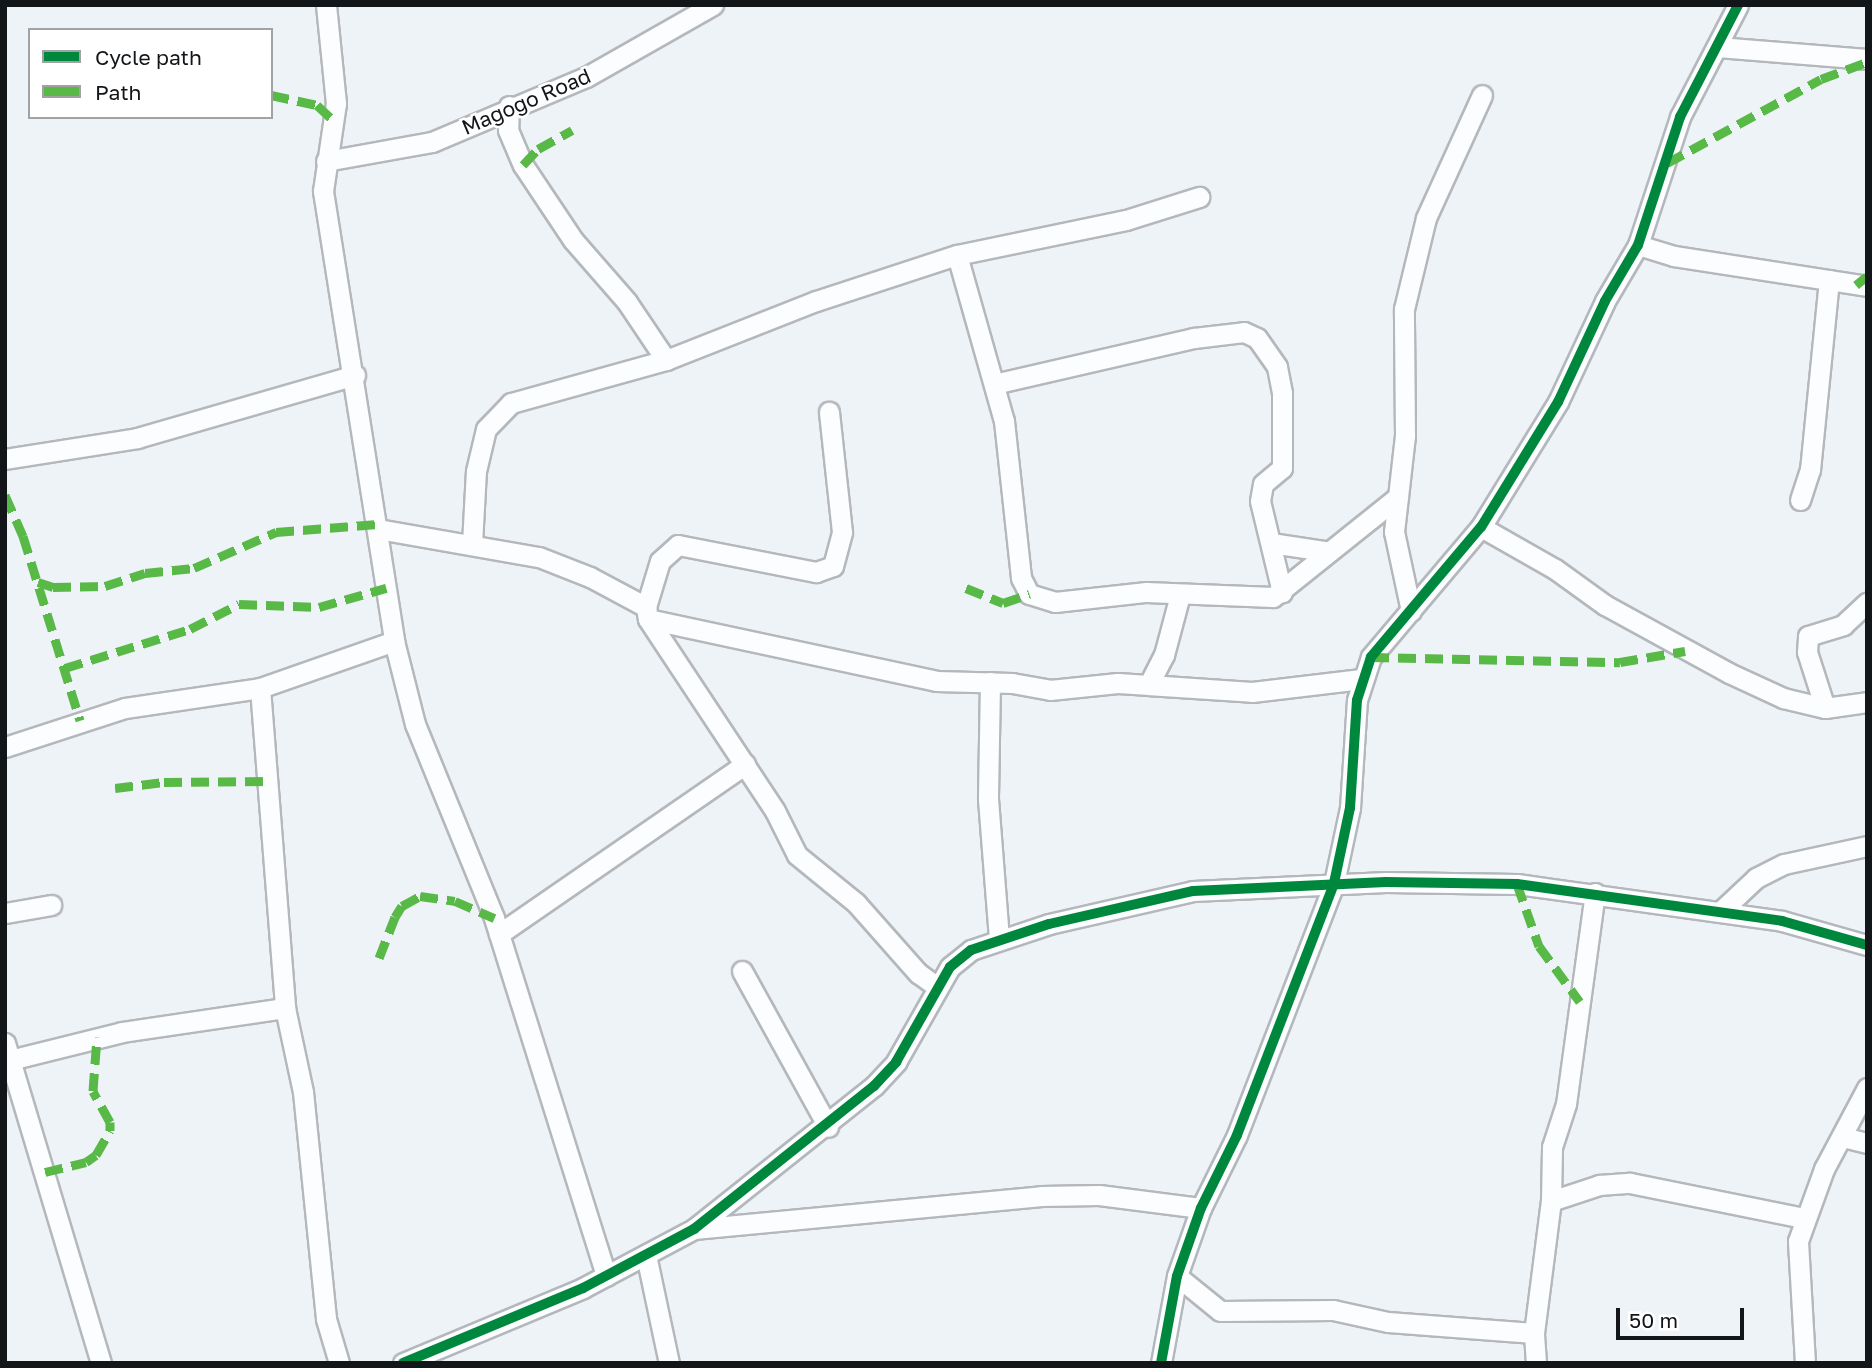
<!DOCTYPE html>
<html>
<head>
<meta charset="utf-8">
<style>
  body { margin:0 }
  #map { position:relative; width:1872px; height:1368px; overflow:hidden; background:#eef3f8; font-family:"Golos Text",sans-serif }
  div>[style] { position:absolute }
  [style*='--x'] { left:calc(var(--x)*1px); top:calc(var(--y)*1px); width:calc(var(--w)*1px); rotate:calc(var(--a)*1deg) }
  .roads { filter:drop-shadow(2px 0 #b4b8bc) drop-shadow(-2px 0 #b4b8bc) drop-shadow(0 2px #b4b8bc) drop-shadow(0 -2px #b4b8bc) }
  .minor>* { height:19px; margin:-9.5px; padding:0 9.5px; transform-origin:9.5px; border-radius:9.5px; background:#fcfdfe }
  .quiet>* { height:9px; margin-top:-4.5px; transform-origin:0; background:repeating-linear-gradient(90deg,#58b947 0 18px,transparent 0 27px) }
  .cycleway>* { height:10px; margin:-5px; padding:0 5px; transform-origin:5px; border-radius:5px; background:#00873e }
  span { translate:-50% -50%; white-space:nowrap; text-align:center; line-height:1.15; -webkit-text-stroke:5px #fff; paint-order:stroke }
  .street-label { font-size:21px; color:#131619 }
  .frame { position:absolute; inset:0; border:7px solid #131619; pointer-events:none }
  .legend { position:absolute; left:28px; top:28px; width:245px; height:91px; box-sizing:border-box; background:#fff; border:2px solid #a1a2a3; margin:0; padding:9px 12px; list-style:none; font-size:21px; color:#131619 }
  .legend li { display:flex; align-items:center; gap:14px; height:35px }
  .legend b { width:35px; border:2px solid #a1a2a3 }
  .scale { position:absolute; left:1616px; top:1308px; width:128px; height:32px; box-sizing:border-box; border:4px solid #131619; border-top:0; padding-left:9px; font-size:21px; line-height:24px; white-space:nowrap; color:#131619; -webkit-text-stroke:5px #fff; paint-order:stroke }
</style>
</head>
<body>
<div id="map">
  <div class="roads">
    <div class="minor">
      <div style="--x:326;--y:5;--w:99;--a:84.2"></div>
      <div style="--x:336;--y:103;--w:89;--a:98.4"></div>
      <div style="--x:323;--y:191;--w:456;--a:81"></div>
      <div style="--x:394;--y:641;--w:86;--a:75.8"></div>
      <div style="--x:415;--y:724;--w:209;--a:67.8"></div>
      <div style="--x:494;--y:918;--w:375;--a:72.6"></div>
      <div style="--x:1718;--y:47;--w:149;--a:4.6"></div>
      <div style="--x:509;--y:106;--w:24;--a:92"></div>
      <div style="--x:508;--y:130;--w:38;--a:67"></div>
      <div style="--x:523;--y:165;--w:90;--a:56.3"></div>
      <div style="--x:573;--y:240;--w:82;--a:48.9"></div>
      <div style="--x:627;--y:302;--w:70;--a:56.1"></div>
      <div style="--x:326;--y:161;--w:108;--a:-10.2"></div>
      <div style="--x:432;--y:142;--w:167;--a:-22.9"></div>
      <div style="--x:586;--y:77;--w:146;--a:-29.6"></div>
      <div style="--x:1638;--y:245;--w:38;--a:17"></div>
      <div style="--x:1674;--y:256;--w:195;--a:8.8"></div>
      <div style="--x:957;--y:255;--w:173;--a:74.2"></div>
      <div style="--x:1004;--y:421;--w:158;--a:83.8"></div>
      <div style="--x:1021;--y:578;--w:18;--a:63"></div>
      <div style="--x:1029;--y:594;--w:27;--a:17"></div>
      <div style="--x:1055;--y:602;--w:92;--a:-6.3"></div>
      <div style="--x:1146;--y:592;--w:127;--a:2.3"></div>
      <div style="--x:1273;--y:597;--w:160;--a:-38.7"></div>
      <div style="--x:994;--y:384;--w:205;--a:-13"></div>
      <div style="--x:1194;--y:338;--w:50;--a:-6.8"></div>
      <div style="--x:1244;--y:332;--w:14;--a:25"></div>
      <div style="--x:1257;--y:338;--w:35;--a:55"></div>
      <div style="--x:1277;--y:367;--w:26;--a:79"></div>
      <div style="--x:1282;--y:393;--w:75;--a:90"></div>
      <div style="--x:1282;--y:468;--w:25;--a:140"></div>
      <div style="--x:1263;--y:484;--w:17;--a:100"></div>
      <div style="--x:1260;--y:501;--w:94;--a:76.4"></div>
      <div style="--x:5;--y:459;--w:134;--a:-9"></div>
      <div style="--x:137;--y:438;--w:227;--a:-16.1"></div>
      <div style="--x:1800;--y:500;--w:32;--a:-72"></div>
      <div style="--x:1810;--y:470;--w:191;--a:-84.3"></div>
      <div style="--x:1481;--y:527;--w:85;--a:29.6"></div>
      <div style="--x:1555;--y:569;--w:62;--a:35.8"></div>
      <div style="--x:1605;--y:605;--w:141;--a:28.7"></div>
      <div style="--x:1729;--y:673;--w:60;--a:24.8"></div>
      <div style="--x:1783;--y:698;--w:43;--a:13.4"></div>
      <div style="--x:1825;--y:708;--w:42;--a:-8.1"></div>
      <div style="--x:378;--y:529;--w:163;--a:9.9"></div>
      <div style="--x:539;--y:557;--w:55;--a:21.4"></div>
      <div style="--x:590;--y:577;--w:64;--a:28.2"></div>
      <div style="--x:646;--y:607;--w:12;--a:81"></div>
      <div style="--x:648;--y:619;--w:295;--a:12.1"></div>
      <div style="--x:936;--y:681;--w:76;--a:1.5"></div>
      <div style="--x:1012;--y:683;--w:39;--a:10"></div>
      <div style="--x:1050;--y:690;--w:68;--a:-5.9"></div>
      <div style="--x:1118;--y:683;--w:134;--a:3.8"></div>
      <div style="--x:1252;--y:692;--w:110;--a:-6.8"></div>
      <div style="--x:1271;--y:543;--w:55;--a:8.4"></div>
      <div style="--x:472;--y:544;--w:73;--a:-86.9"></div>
      <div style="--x:476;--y:471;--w:43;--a:-76.6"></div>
      <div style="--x:486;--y:429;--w:36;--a:-46"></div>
      <div style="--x:511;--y:403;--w:161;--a:-15.5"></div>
      <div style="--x:666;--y:360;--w:161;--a:-21.5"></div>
      <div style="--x:816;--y:301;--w:148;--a:-18.1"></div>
      <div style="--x:957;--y:255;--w:173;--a:-11.7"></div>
      <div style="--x:1126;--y:220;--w:77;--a:-17.5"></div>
      <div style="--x:646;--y:607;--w:48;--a:-73.1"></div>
      <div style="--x:660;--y:561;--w:24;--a:-42"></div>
      <div style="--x:678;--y:545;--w:141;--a:11.1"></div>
      <div style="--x:816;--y:572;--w:18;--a:-19"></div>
      <div style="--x:833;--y:566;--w:35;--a:-75"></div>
      <div style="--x:842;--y:532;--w:121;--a:-96.2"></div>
      <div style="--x:1411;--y:611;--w:81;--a:-102.1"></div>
      <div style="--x:1394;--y:532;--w:97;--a:-83.5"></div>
      <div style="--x:1405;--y:436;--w:127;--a:-90.5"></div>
      <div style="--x:1404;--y:309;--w:94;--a:-76.4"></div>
      <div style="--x:1426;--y:218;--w:135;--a:-65.5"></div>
      <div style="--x:648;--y:619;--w:230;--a:56.5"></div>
      <div style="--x:775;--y:811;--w:49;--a:63.4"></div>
      <div style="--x:797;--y:855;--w:76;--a:39.1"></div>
      <div style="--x:856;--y:903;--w:94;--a:48.5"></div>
      <div style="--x:918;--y:973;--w:22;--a:36"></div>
      <div style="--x:990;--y:682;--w:117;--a:91"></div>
      <div style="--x:988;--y:799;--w:141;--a:85.5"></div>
      <div style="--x:1149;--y:684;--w:33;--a:-63"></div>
      <div style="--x:1164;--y:655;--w:62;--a:-75.1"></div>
      <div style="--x:260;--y:688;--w:321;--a:85.5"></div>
      <div style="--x:285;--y:1008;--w:86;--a:77.9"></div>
      <div style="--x:303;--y:1092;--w:228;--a:84.2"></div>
      <div style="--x:326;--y:1319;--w:46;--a:73.5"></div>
      <div style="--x:1825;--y:708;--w:59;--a:-107.8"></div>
      <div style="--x:1807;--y:652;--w:16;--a:-86"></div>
      <div style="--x:1808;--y:636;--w:37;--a:-17"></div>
      <div style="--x:1843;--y:625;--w:33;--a:-43"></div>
      <div style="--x:5;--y:747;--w:126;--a:-18"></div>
      <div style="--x:125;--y:708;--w:136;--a:-8.4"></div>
      <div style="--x:260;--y:688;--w:142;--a:-19.3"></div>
      <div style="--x:1721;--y:911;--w:48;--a:-43.3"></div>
      <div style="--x:1756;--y:878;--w:31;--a:-27"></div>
      <div style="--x:1784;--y:864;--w:85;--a:-12.2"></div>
      <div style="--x:5;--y:913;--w:47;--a:-9.9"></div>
      <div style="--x:499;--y:934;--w:299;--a:-34.6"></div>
      <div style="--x:742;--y:971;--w:178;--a:61.1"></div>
      <div style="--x:5;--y:1043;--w:334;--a:73.3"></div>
      <div style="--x:10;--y:1060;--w:115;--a:-14"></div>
      <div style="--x:122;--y:1032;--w:165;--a:-8.4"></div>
      <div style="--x:1843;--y:1137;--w:25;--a:14"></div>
      <div style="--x:1551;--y:1201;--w:54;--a:-88.9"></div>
      <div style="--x:1552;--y:1147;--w:45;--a:-72"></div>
      <div style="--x:1566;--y:1104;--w:213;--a:-82.2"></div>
      <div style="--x:694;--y:1229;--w:349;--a:-5.4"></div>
      <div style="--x:1041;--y:1196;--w:58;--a:-1"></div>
      <div style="--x:1099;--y:1195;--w:103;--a:7.3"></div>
      <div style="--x:646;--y:1255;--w:110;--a:78"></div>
      <div style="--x:1177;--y:1276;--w:55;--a:39.1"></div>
      <div style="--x:1220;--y:1311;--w:113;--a:-0.5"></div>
      <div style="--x:1333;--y:1310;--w:56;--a:12.3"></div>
      <div style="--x:1388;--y:1322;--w:146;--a:4.3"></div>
      <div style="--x:403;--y:1363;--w:195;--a:-22.6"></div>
      <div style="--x:583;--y:1288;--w:126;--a:-28"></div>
      <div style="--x:694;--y:1229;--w:230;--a:-38.5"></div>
      <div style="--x:874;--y:1086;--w:33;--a:-47"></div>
      <div style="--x:896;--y:1062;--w:109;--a:-60.4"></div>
      <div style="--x:950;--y:967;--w:27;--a:-39"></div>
      <div style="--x:971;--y:950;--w:82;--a:-18.4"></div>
      <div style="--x:1049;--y:924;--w:148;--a:-12.9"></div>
      <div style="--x:1193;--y:891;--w:193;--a:-2.7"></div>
      <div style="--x:1386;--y:882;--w:131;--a:0.9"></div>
      <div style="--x:1517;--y:884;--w:268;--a:7.9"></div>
      <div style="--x:1782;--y:921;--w:88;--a:15.8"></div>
      <div style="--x:1161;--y:1363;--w:88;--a:-79.6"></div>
      <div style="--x:1177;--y:1276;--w:72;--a:-70.6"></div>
      <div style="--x:1201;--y:1208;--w:81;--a:-63.7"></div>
      <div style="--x:1237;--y:1135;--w:270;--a:-68.9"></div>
      <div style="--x:1334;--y:883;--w:77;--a:-78"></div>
      <div style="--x:1350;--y:808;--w:108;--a:-86.3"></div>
      <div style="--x:1357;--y:700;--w:45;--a:-72"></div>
      <div style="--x:1371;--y:657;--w:170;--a:-49.8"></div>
      <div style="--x:1481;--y:527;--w:147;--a:-58.4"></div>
      <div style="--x:1558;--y:402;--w:111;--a:-65"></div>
      <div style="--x:1605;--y:301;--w:65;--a:-59.5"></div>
      <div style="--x:1638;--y:245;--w:135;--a:-71.8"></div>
      <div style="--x:1680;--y:117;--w:126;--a:-62.6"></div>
      <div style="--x:1536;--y:1363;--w:30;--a:-94"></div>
      <div style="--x:1534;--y:1333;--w:133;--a:-82.7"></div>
      <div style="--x:1551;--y:1201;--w:51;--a:-18.4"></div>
      <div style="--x:1599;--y:1185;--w:31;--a:-4"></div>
      <div style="--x:1630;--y:1183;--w:177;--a:11.4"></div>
      <div style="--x:1805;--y:1363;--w:122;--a:-93.3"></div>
      <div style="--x:1798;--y:1241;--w:77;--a:-70.1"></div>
      <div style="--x:1824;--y:1169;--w:92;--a:-62"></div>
    </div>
  </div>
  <div class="quiet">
    <div style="--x:271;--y:95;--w:47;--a:12.3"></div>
    <div style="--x:317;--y:105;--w:23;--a:43"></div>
    <div style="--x:1667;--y:163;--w:175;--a:-28.6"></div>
    <div style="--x:1821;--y:79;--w:49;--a:-20.3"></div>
    <div style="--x:523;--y:165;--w:22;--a:-47"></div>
    <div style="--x:538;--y:149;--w:39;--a:-29"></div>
    <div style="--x:1856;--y:285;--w:14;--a:-39"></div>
    <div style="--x:5;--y:495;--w:45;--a:66.3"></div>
    <div style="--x:23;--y:536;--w:193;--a:72.8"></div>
    <div style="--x:38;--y:582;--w:16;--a:18"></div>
    <div style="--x:53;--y:587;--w:52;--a:-1.1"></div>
    <div style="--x:105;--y:586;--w:42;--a:-18"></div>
    <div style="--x:145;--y:573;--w:49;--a:-5.8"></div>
    <div style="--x:194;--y:568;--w:90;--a:-23.7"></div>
    <div style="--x:276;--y:532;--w:102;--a:-4.5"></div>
    <div style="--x:966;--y:588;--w:40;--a:22"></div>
    <div style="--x:1003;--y:603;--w:28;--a:-19"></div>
    <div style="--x:1371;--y:657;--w:249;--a:1.2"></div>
    <div style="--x:1620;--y:662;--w:66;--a:-9.6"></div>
    <div style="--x:65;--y:668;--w:131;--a:-17.3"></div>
    <div style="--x:190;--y:629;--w:55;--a:-27"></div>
    <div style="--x:239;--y:604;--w:80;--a:2.1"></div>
    <div style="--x:319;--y:607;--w:70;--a:-15.8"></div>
    <div style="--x:115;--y:788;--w:49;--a:-7"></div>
    <div style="--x:164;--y:782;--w:107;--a:-0.5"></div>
    <div style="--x:1517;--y:884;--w:66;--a:70.5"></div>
    <div style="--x:1539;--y:946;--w:69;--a:53.8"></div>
    <div style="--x:379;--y:958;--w:44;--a:-68.7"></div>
    <div style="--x:395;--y:917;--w:13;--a:-58"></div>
    <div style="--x:402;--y:906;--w:21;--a:-29"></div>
    <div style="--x:420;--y:896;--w:35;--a:8"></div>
    <div style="--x:455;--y:901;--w:43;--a:23.6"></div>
    <div style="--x:45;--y:1172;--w:42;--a:-13.7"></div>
    <div style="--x:86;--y:1162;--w:12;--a:-35"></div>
    <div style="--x:96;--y:1155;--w:28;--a:-60"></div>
    <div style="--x:110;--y:1131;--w:9;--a:-90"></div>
    <div style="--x:110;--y:1122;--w:35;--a:-119"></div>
    <div style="--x:93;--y:1091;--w:54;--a:-85.8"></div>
  </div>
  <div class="cycleway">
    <div style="--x:403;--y:1363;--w:195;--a:-22.6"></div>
    <div style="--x:583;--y:1288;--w:126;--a:-28"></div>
    <div style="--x:694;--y:1229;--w:230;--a:-38.5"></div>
    <div style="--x:874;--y:1086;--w:33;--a:-47"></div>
    <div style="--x:896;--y:1062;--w:109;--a:-60.4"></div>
    <div style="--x:950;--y:967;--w:27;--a:-39"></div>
    <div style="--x:971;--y:950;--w:82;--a:-18.4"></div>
    <div style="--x:1049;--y:924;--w:148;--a:-12.9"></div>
    <div style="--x:1193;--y:891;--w:193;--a:-2.7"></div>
    <div style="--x:1386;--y:882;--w:131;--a:0.9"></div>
    <div style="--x:1517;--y:884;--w:268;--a:7.9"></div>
    <div style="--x:1782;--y:921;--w:88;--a:15.8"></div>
    <div style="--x:1161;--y:1363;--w:88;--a:-79.6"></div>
    <div style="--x:1177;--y:1276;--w:72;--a:-70.6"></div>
    <div style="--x:1201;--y:1208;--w:81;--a:-63.7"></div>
    <div style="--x:1237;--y:1135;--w:270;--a:-68.9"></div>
    <div style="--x:1334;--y:883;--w:77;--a:-78"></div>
    <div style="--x:1350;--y:808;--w:108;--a:-86.3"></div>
    <div style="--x:1357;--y:700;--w:45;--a:-72"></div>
    <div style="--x:1371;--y:657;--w:170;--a:-49.8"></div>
    <div style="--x:1481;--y:527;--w:147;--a:-58.4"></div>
    <div style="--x:1558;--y:402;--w:111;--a:-65"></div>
    <div style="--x:1605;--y:301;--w:65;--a:-59.5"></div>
    <div style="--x:1638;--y:245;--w:135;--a:-71.8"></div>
    <div style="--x:1680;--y:117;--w:126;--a:-62.6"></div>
  </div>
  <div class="street-label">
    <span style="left:526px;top:101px;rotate:-23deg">Magogo Road</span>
  </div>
  <div class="frame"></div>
  <ul class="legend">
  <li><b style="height:9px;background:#00873e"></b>Cycle path</li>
  <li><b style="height:9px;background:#58b947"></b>Path</li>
  </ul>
  <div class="scale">50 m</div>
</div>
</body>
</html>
